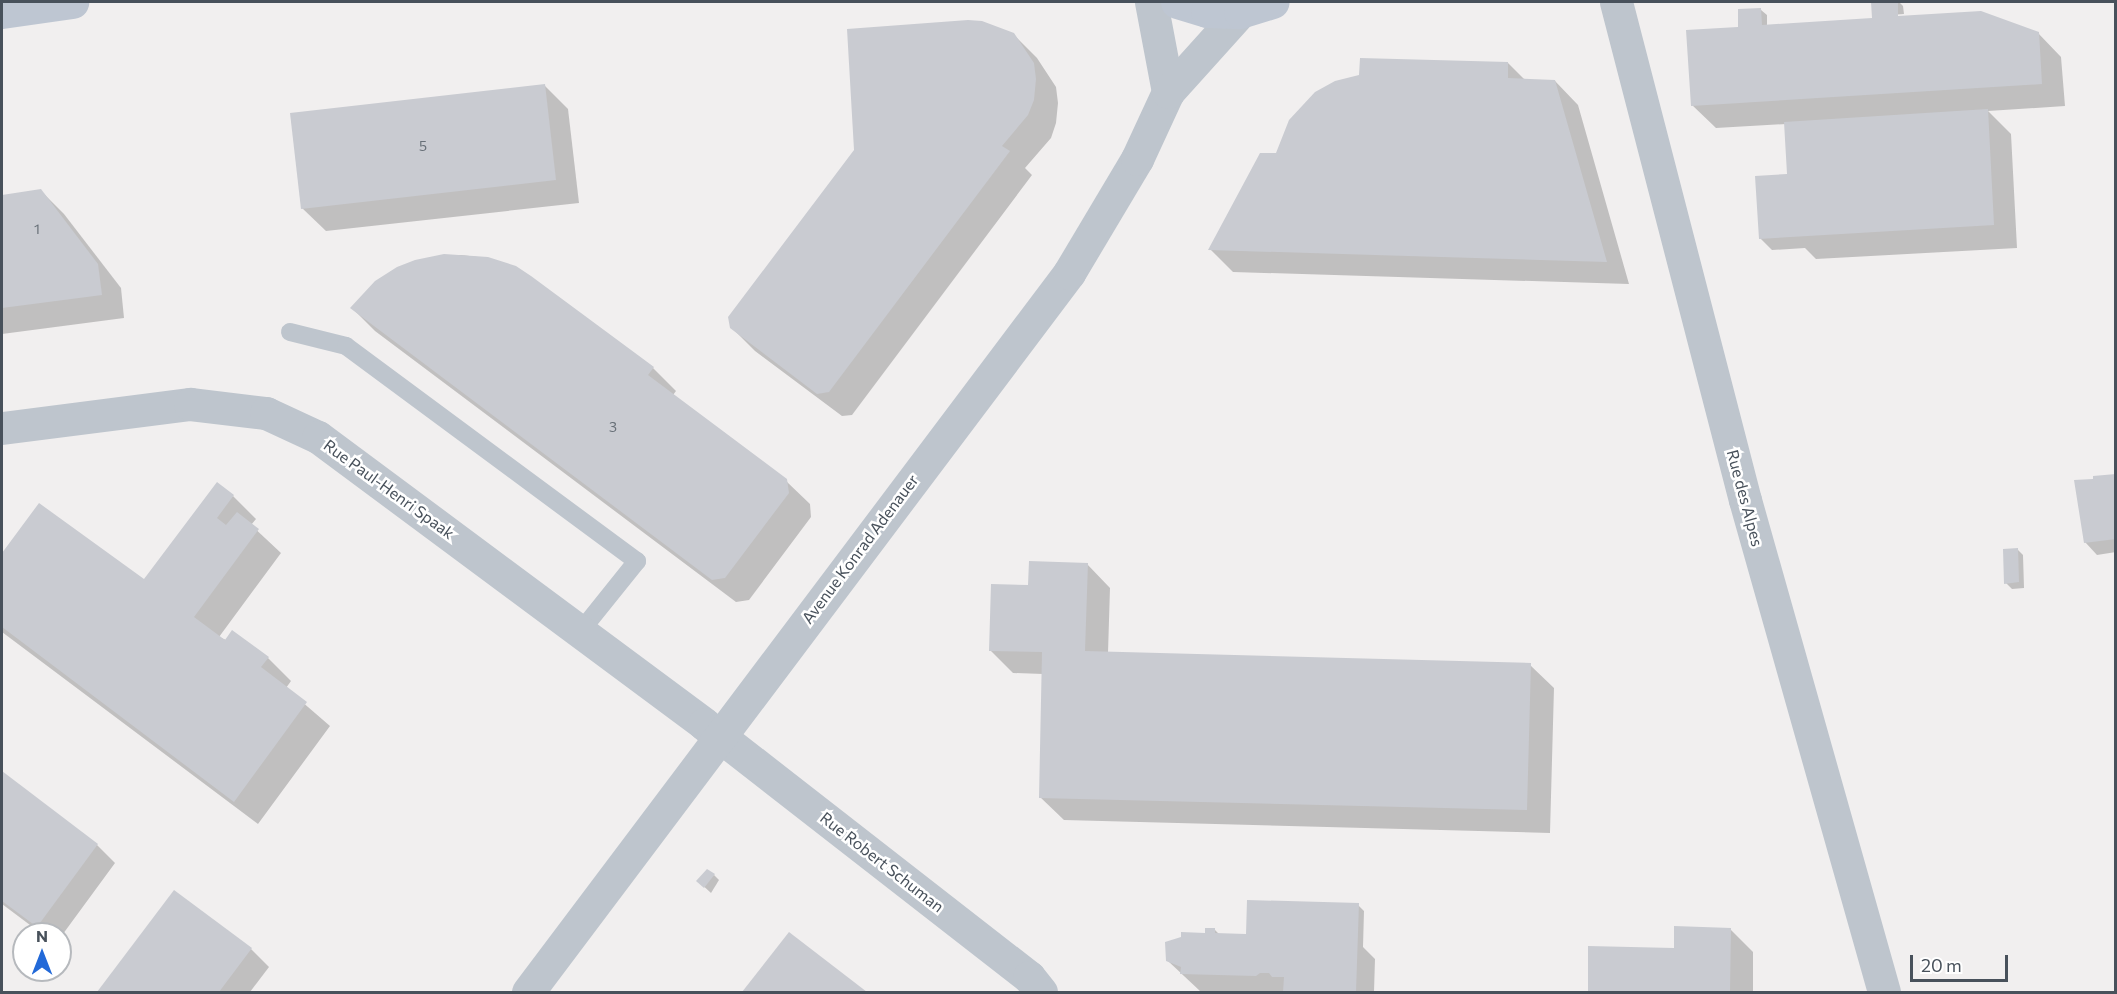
<!DOCTYPE html>
<html>
<head>
<meta charset="utf-8">
<style>
  body { margin:0 }
  #map { position:relative; width:2117px; height:994px; overflow:hidden; background:#f1efef; font-family:Commissioner,sans-serif }
  div>[style] { position:absolute }
  [style*='--x'] { left:calc(var(--x)*1px); top:calc(var(--y)*1px); width:calc(var(--w)*1px); rotate:calc(var(--a)*1deg) }
  .shadow>* { inset:0; background:#0003 }
  .building>* { inset:0; background:#c9cbd1 }
  .service>* { height:18px; margin:-9px; padding:0 9px; transform-origin:9px; border-radius:9px; background:#bec5cd }
  .minor>* { height:33px; margin:-16.5px; padding:0 16.5px; transform-origin:16.5px; border-radius:16.5px; background:#bec5cd }
  .secondary>* { height:33px; margin:-16.5px; padding:0 16.5px; transform-origin:16.5px; border-radius:16.5px; background:#bec6d2 }
  span { translate:-50% -50%; white-space:nowrap; text-align:center; line-height:1.15; -webkit-text-stroke:5px #fff; paint-order:stroke }
  .number-label { font-size:14px; color:#687078 }
  .number-label span { -webkit-text-stroke-width:0 }
  .street-label { font-size:16px; color:#48515b }
  .frame { position:absolute; inset:0; border:3px solid #48515b; pointer-events:none }
  .north { position:absolute; left:12px; top:922px; width:60px; height:60px; box-sizing:border-box; background:#fff; border:2px solid #b6b9bd; border-radius:50%; rotate:0deg; font-size:16px; font-weight:700; line-height:24px; text-align:center; color:#48515b }
  .north::after { content:''; display:block; margin:auto; width:21px; height:27px; background:#2269d8; clip-path:polygon(50% 0,100% 100%,50% 72%,0 100%) }
  .scale { position:absolute; left:1910px; top:955px; width:98px; height:27px; box-sizing:border-box; border:3px solid #48515b; border-top:0; padding-left:8px; font-size:18px; line-height:21px; white-space:nowrap; color:#48515b; -webkit-text-stroke:4px #fff; paint-order:stroke }
</style>
</head>
<body>
<div id="map">
  <div class="shadow">
    <div style="clip-path:polygon(1872px 2px,1899px 2px,1903px 6px,1904px 14px,1876px 16px,2038px 33px,2061px 57px,2065px 106px,1988px 111px,2011px 134px,2017px 248px,1816px 259px,1805px 248px,1772px 250px,1760px 238px,1789px 178px,1786px 124px,1716px 128px,1692px 105px,1739px 28px,1761px 10px,1767px 15px,1767px 26px,1873px 20px)"></div>
    <div style="clip-path:polygon(1013px 34px,1037px 58px,1056px 87px,1058px 103px,1056px 123px,1051px 138px,1025px 168px,1032px 175px,852px 415px,842px 416px,755px 351px,731px 327px)"></div>
    <div style="clip-path:polygon(1508px 63px,1525px 80px,1555px 81px,1578px 105px,1629px 284px,1233px 272px,1210px 249px,1277px 155px,1290px 120px,1316px 93px)"></div>
    <div style="clip-path:polygon(545px 86px,568px 109px,579px 203px,326px 231px,302px 208px)"></div>
    <div style="clip-path:polygon(41px 191px,64px 214px,121px 288px,124px 318px,2px 334px,2px 196px)"></div>
    <div style="clip-path:polygon(461px 255px,487px 258px,653px 368px,676px 391px,673px 395px,786px 481px,810px 504px,811px 517px,749px 600px,736px 602px,375px 331px,352px 308px,435px 257px)"></div>
    <div style="clip-path:polygon(2116px 477px,2116px 552px,2097px 555px,2085px 542px)"></div>
    <div style="clip-path:polygon(233px 496px,256px 519px,251px 525px,281px 553px,219px 637px,268px 658px,291px 681px,286px 688px,330px 726px,258px 824px,2px 632px,2px 556px,40px 505px,144px 581px)"></div>
    <div style="clip-path:polygon(2017px 549px,2023px 555px,2024px 588px,2012px 589px,2006px 583px)"></div>
    <div style="clip-path:polygon(1087px 564px,1110px 588px,1108px 653px,1530px 665px,1554px 688px,1550px 833px,1064px 820px,1040px 797px,1043px 674px,1013px 673px,990px 650px,1029px 587px)"></div>
    <div style="clip-path:polygon(2px 773px,97px 845px,115px 863px,60px 938px,60px 934px,42px 934px,2px 904px)"></div>
    <div style="clip-path:polygon(714px 875px,719px 880px,711px 893px,698px 881px)"></div>
    <div style="clip-path:polygon(175px 892px,251px 949px,269px 967px,250px 992px,99px 992px)"></div>
    <div style="clip-path:polygon(1358px 905px,1364px 911px,1363px 947px,1375px 959px,1374px 992px,1200px 991px,1168px 961px,1215px 930px,1220px 935px,1247px 936px)"></div>
    <div style="clip-path:polygon(1730px 929px,1753px 952px,1753px 992px,1589px 992px,1590px 948px,1675px 950px)"></div>
    <div style="clip-path:polygon(790px 934px,865px 992px,744px 992px)"></div>
  </div>
  <div class="building">
    <div style="clip-path:polygon(1871px 2px,1898px 2px,1898px 16px,1981px 11px,2039px 32px,2042px 84px,1691px 106px,1686px 30px,1738px 27px,1738px 9px,1761px 8px,1762px 25px,1872px 18px)"></div>
    <div style="clip-path:polygon(968px 20px,982px 21px,1014px 33px,1034px 63px,1036px 79px,1034px 100px,1028px 115px,1002px 146px,1010px 151px,829px 392px,817px 394px,730px 328px,728px 317px,854px 150px,847px 29px)"></div>
    <div style="clip-path:polygon(1360px 58px,1508px 62px,1508px 78px,1555px 80px,1607px 262px,1208px 250px,1260px 153px,1276px 153px,1289px 120px,1315px 92px,1335px 81px,1359px 75px)"></div>
    <div style="clip-path:polygon(545px 84px,556px 180px,301px 209px,290px 113px)"></div>
    <div style="clip-path:polygon(1988px 109px,1994px 225px,1759px 239px,1755px 176px,1787px 174px,1784px 122px)"></div>
    <div style="clip-path:polygon(41px 189px,98px 264px,102px 295px,2px 308px,2px 195px)"></div>
    <div style="clip-path:polygon(444px 254px,488px 257px,516px 266px,531px 276px,654px 367px,648px 375px,787px 479px,789px 493px,725px 578px,712px 580px,350px 308px,375px 281px,397px 267px,415px 260px)"></div>
    <div style="clip-path:polygon(2116px 474px,2116px 539px,2084px 543px,2074px 480px,2093px 479px,2093px 476px)"></div>
    <div style="clip-path:polygon(217px 482px,234px 495px,217px 518px,226px 525px,237px 512px,259px 529px,194px 617px,225px 640px,232px 630px,269px 657px,261px 667px,307px 702px,234px 802px,2px 627px,2px 553px,39px 503px,144px 579px)"></div>
    <div style="clip-path:polygon(2018px 548px,2019px 582px,2004px 584px,2003px 549px)"></div>
    <div style="clip-path:polygon(1029px 561px,1088px 563px,1085px 651px,1531px 663px,1527px 810px,1039px 798px,1042px 652px,989px 651px,991px 584px,1028px 585px)"></div>
    <div style="clip-path:polygon(2px 771px,98px 844px,37px 927px,2px 901px)"></div>
    <div style="clip-path:polygon(707px 869px,715px 874px,704px 888px,696px 881px)"></div>
    <div style="clip-path:polygon(174px 890px,252px 948px,219px 992px,97px 992px)"></div>
    <div style="clip-path:polygon(1247px 900px,1359px 903px,1356px 992px,1283px 992px,1284px 977px,1272px 977px,1269px 973px,1260px 973px,1256px 976px,1180px 974px,1181px 967px,1166px 961px,1165px 942px,1181px 937px,1181px 932px,1205px 933px,1205px 928px,1215px 928px,1215px 933px,1246px 934px)"></div>
    <div style="clip-path:polygon(1674px 926px,1731px 928px,1730px 992px,1588px 992px,1588px 946px,1674px 948px)"></div>
    <div style="clip-path:polygon(789px 932px,867px 992px,742px 992px)"></div>
  </div>
  <div class="service">
    <div style="--x:290;--y:332;--w:58;--a:14"></div>
    <div style="--x:346;--y:346;--w:362;--a:36.5"></div>
    <div style="--x:637;--y:561;--w:90;--a:128.7"></div>
  </div>
  <div class="minor">
    <div style="--x:1151;--y:2;--w:92;--a:79.3"></div>
    <div style="--x:1616;--y:2;--w:514;--a:75.48"></div>
    <div style="--x:1745;--y:500;--w:511;--a:74.22"></div>
    <div style="--x:2;--y:428;--w:190;--a:-7.3"></div>
    <div style="--x:190;--y:404;--w:77;--a:6.8"></div>
    <div style="--x:266;--y:413;--w:57;--a:24.8"></div>
    <div style="--x:318;--y:437;--w:481;--a:36.6"></div>
    <div style="--x:704;--y:724;--w:412;--a:37.9"></div>
    <div style="--x:1029;--y:977;--w:19;--a:51"></div>
    <div style="--x:528;--y:992;--w:900;--a:-53.04"></div>
    <div style="--x:1069;--y:273;--w:133;--a:-59.2"></div>
    <div style="--x:1137;--y:159;--w:74;--a:-65.2"></div>
    <div style="--x:1168;--y:92;--w:108;--a:-48"></div>
  </div>
  <div class="secondary">
    <div style="--x:1177;--y:2;--w:31;--a:17"></div>
    <div style="--x:1207;--y:11;--w:33;--a:2"></div>
    <div style="--x:1240;--y:12;--w:34;--a:-17"></div>
    <div style="--x:2;--y:12;--w:71;--a:-8.1"></div>
  </div>
  <div class="number-label">
    <span style="left:423px;top:146px">5</span>
    <span style="left:37px;top:229px">1</span>
    <span style="left:613px;top:427px">3</span>
  </div>
  <div class="street-label">
    <span style="left:389px;top:489px;rotate:36deg">Rue Paul-Henri Spaak</span>
    <span style="left:1745px;top:498px;rotate:75deg">Rue des Alpes</span>
    <span style="left:860px;top:549px;rotate:-53deg">Avenue Konrad Adenauer</span>
    <span style="left:882px;top:862px;rotate:38deg">Rue Robert Schuman</span>
  </div>
  <div class="frame"></div>
  <div class="north">N</div>
  <div class="scale">20 m</div>
</div>
</body>
</html>
